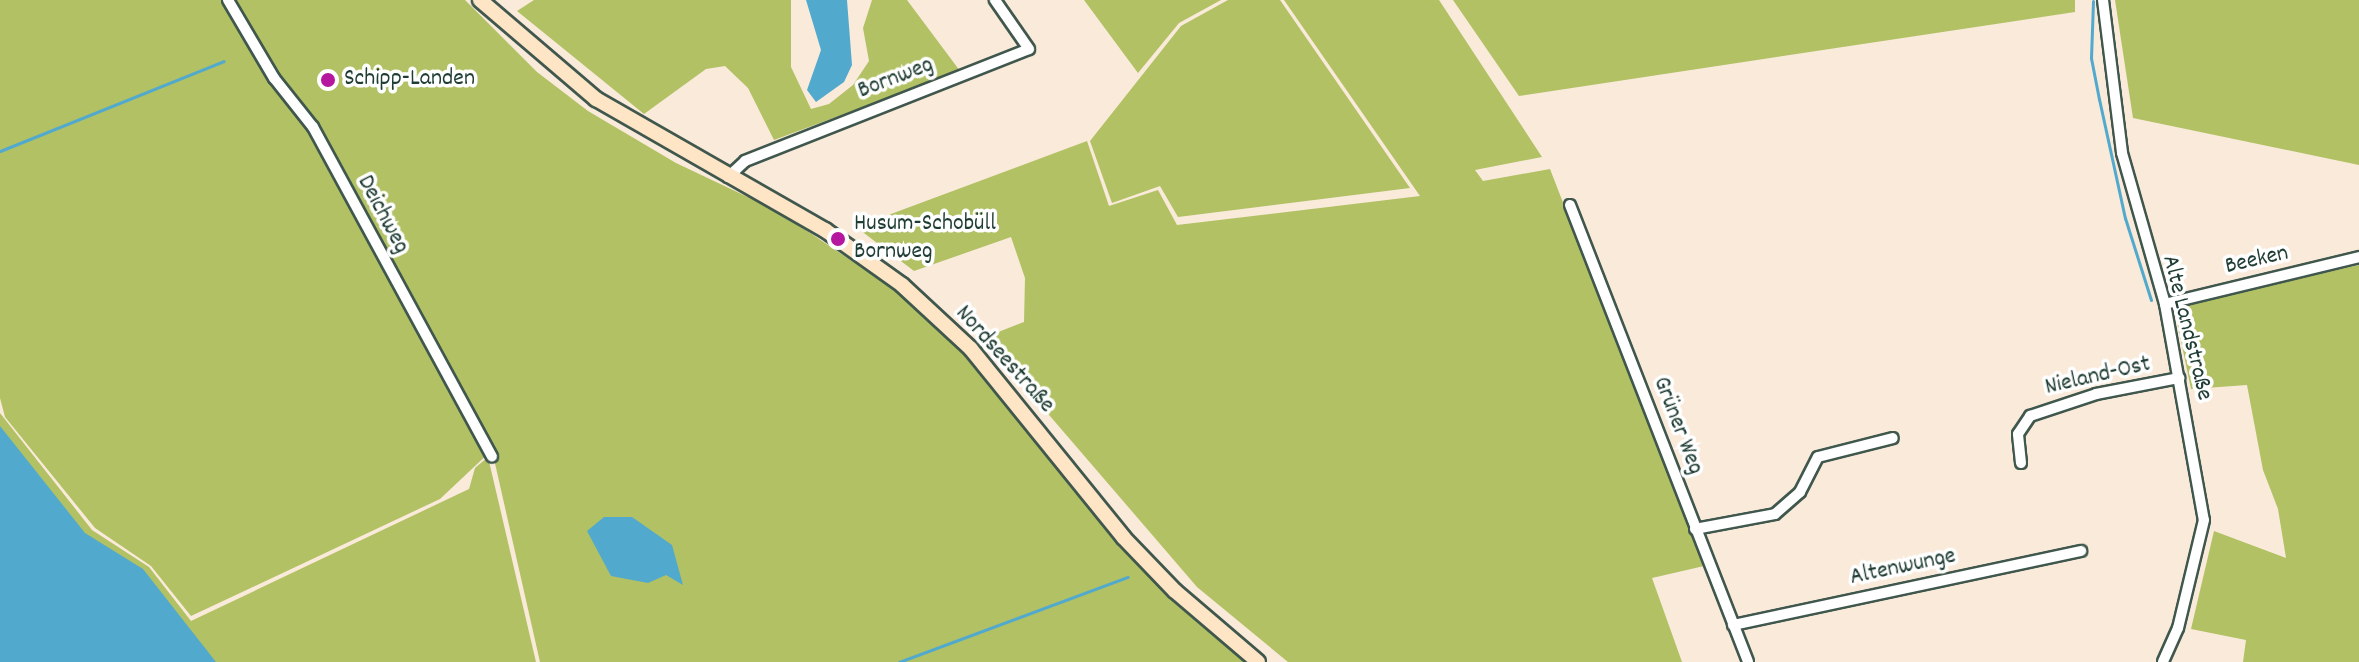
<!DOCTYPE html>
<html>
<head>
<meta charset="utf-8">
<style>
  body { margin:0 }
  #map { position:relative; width:2359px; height:662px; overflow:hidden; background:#f9eada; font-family:Dekko,sans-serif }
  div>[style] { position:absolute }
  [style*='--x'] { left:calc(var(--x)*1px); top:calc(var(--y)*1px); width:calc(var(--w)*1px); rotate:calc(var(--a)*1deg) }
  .green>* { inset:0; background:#b1c164 }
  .water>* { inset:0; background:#52a9ce }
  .stream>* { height:3px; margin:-1.5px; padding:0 1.5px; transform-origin:1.5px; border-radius:1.5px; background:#52a9ce }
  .roads { filter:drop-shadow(2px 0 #40574d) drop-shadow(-2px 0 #40574d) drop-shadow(0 2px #40574d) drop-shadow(0 -2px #40574d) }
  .minor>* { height:10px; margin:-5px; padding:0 5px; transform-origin:5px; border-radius:5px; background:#fff }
  .secondary>* { height:14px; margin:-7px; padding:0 7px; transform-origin:7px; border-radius:7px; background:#fde5c5 }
  .dots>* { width:22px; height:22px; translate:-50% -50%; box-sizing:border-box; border:4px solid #fff; border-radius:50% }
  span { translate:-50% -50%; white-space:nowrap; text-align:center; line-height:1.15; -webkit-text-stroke:7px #fff; paint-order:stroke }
  .street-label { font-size:24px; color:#1f3d34 }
  .poi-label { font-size:24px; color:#1f3d34 }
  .left { translate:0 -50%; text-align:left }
</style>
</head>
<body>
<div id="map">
  <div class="green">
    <div style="clip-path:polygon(0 0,465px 0,537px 72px,588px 111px,676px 163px,779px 212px,898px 292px,964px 355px,1167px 596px,1245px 662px,540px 662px,492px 450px,440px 499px,191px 616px,151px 566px,95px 528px,5px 417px,0 398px)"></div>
    <div style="clip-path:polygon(534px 0,791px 0,791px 67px,811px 109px,829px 104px,853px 85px,869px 61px,863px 28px,872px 0,907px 0,960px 71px,774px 140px,748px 88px,725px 66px,706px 69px,644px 114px,517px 11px)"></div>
    <div style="clip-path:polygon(1084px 0,1221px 0,1179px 23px,1138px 73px)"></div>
    <div style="clip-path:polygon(1228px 0,1280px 0,1410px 188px,1178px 217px,1160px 186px,1112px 203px,1090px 141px,1181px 26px)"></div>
    <div style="clip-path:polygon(1284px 0,1439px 0,1542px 157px,1475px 170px,1483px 181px,1550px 169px,1704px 566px,1652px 578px,1682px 662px,1288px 662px,1197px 587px,983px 338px,1024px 322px,1025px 278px,1011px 237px,914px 271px,856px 227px,1087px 141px,1109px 206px,1158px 190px,1177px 225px,1420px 196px)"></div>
    <div style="clip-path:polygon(1453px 0,2075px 0,2075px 12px,1519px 96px)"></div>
    <div style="clip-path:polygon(2115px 0,2359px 0,2359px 165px,2133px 118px)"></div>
    <div style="clip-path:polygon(2359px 265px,2359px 662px,2243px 662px,2246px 640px,2191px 629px,2214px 531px,2286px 558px,2278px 509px,2263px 470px,2247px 385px,2191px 389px,2174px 307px)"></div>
    <div style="clip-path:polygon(0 413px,92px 530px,149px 567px,191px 621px,469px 489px,475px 468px,488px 457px,536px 662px,0 662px)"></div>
  </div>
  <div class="water">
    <div style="clip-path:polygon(806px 0,847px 0,852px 65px,844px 82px,816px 102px,807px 90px,821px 50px)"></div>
    <div style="clip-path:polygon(0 426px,85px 533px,143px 569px,216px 662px,0 662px)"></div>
    <div style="clip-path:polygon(604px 517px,632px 517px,672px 545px,683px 585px,666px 575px,648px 583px,611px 576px,587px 531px)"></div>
  </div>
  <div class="stream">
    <div style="--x:2093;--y:1;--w:57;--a:92"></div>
    <div style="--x:2091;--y:58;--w:42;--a:79"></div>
    <div style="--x:2099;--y:99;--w:122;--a:77.7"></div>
    <div style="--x:2125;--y:218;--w:86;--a:72.4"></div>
    <div style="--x:0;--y:151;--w:241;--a:-21.9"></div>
    <div style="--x:2168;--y:298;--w:68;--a:-13.6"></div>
    <div style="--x:899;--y:662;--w:244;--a:-20.4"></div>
  </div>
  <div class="roads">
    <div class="minor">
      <div style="--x:228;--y:0;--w:91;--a:59.5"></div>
      <div style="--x:274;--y:78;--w:63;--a:51.5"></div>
      <div style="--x:313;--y:127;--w:375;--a:61.5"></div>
      <div style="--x:2103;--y:0;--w:154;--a:82.9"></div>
      <div style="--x:2122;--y:153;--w:157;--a:74.1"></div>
      <div style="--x:2165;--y:304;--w:219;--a:79.8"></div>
      <div style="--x:2204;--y:520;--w:111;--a:103.5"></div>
      <div style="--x:2178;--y:628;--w:37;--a:114"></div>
      <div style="--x:728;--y:177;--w:23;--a:-43"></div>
      <div style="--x:745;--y:161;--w:305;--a:-21.5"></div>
      <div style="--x:1029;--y:49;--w:60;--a:-124.8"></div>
      <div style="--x:1570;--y:205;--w:490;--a:68.7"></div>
      <div style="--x:2165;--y:304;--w:200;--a:-13.6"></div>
      <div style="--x:2021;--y:463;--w:29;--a:-96"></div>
      <div style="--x:2018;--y:434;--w:22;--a:-56"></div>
      <div style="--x:2030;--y:416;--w:70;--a:-18.4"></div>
      <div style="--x:2096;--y:394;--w:85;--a:-10.9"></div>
      <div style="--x:1695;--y:529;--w:81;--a:-10.6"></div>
      <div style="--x:1775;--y:514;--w:33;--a:-41"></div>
      <div style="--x:1800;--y:492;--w:39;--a:-63"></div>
      <div style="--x:1818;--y:457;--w:77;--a:-14.2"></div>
      <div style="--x:1733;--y:625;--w:356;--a:-12"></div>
    </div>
    <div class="secondary">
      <div style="--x:480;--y:0;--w:153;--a:40.5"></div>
      <div style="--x:596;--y:99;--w:264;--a:29.8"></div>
      <div style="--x:825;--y:230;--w:95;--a:35.5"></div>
      <div style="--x:902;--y:285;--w:94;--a:42.8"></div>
      <div style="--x:971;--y:349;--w:242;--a:51"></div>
      <div style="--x:1123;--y:537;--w:75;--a:46.1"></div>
      <div style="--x:1175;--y:591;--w:109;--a:40.5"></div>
    </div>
  </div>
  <div class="dots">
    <div style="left:328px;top:80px;background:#b5179e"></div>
    <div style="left:838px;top:239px;background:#b5179e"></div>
  </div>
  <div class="street-label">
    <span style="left:896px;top:79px;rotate:-21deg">Bornweg</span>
    <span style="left:382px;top:215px;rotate:62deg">Deichweg</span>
    <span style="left:2257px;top:261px;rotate:-13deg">Beeken</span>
    <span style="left:2186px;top:328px;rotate:76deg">Alte Landstraße</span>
    <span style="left:1004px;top:360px;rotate:48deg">Nordseestraße</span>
    <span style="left:2098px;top:377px;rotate:-13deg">Nieland-Ost</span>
    <span style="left:1677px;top:426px;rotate:69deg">Grüner Weg</span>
    <span style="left:1903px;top:568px;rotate:-12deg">Altenwunge</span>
  </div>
  <div class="poi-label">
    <span class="left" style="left:344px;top:80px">Schipp-Landen</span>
    <span class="left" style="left:854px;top:239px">Husum-Schobüll<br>Bornweg</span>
  </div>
</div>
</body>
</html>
